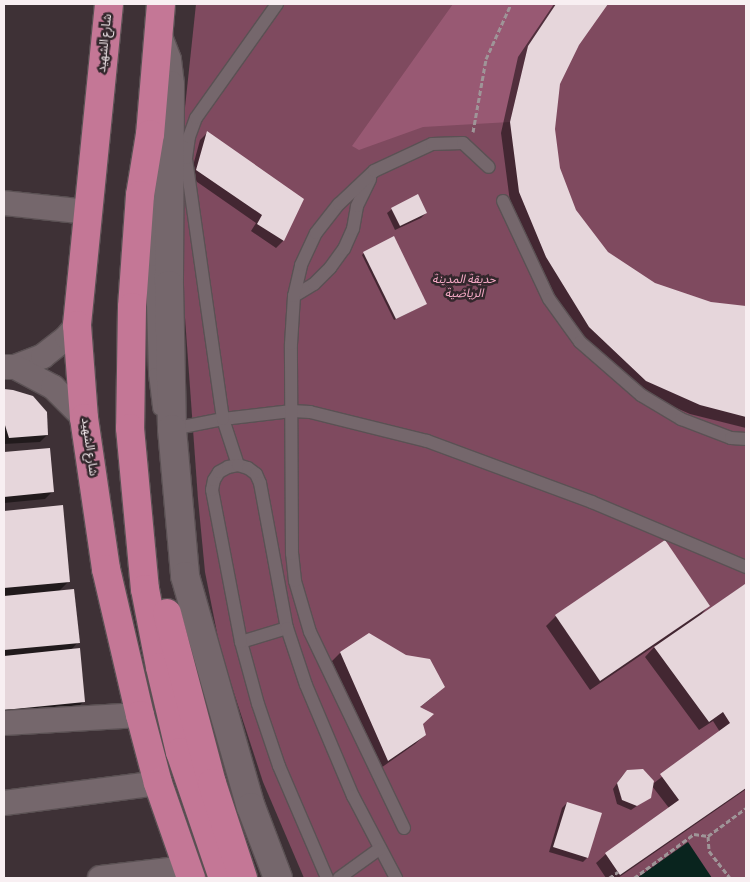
<!DOCTYPE html>
<html>
<head>
<meta charset="utf-8">
<style>
  body { margin:0 }
  #map { position:relative; width:750px; height:882px; overflow:hidden; background:#3e3136; font-family:"Crimson Pro","Noto Sans Arabic",serif }
  div>[style] { position:absolute }
  [style*='--x'] { left:calc(var(--x)*1px); top:calc(var(--y)*1px); width:calc(var(--w)*1px); rotate:calc(var(--a)*1deg) }
  .green>* { inset:0; background:#7f4a5f }
  .forest>* { inset:0; background:#985973 }
  .water>* { inset:0; background:#09241e }
  .shadow>* { inset:0; background:#0007 }
  .building>* { inset:0; background:#e6d6db }
  .path>* { height:3px; margin-top:-1.5px; transform-origin:0; background:repeating-linear-gradient(90deg,#9f9598 0 5px,transparent 0 7.5px) }
  .roads { filter:drop-shadow(1px 0 #5b5154) drop-shadow(-1px 0 #5b5154) drop-shadow(0 1px #5b5154) drop-shadow(0 -1px #5b5154) }
  .lane>* { height:12px; margin:-6px; padding:0 6px; transform-origin:6px; border-radius:6px; background:#75676c }
  .street>* { height:24px; margin:-12px; padding:0 12px; transform-origin:12px; border-radius:12px; background:#75676c }
  .secondary>* { height:28px; margin:-14px; padding:0 14px; transform-origin:14px; border-radius:14px; background:#75676c }
  .highway>* { height:28px; margin:-14px; padding:0 14px; transform-origin:14px; border-radius:14px; background:#c47796 }
  span { translate:-50% -50%; white-space:nowrap; text-align:center; line-height:1.15; -webkit-text-stroke:5px #33272c; paint-order:stroke }
  .street-label { font-size:12px; color:#f8eff2 }
  .park-label { font-size:12px; color:#f5aac6; font-style:italic }
  .frame { position:absolute; inset:0; border:5px solid #f8eff2; pointer-events:none }
</style>
</head>
<body>
<div id="map">
  <div class="green">
    <div style="clip-path:polygon(196px 4px,746px 4px,746px 878px,304px 878px,263px 782px,221px 653px,205px 572px,198px 499px,176px 192px)"></div>
  </div>
  <div class="forest">
    <div style="clip-path:polygon(453px 4px,556px 4px,528px 46px,510px 122px,423px 127px,359px 150px,352px 146px)"></div>
  </div>
  <div class="water">
    <div style="clip-path:polygon(688px 842px,712px 878px,637px 878px)"></div>
  </div>
  <div class="shadow">
    <div style="clip-path:polygon(554px 4px,606px 4px,578px 44px,559px 84px,554px 129px,559px 168px,575px 211px,607px 253px,654px 284px,711px 303px,746px 307px,746px 428px,690px 414px,636px 390px,580px 337px,537px 267px,510px 202px,501px 133px,518px 57px)"></div>
    <div style="clip-path:polygon(207px 133px,303px 200px,283px 241px,276px 248px,251px 231px,256px 223px,190px 177px,200px 140px)"></div>
    <div style="clip-path:polygon(392px 209px,426px 213px,421px 218px,395px 230px,387px 213px)"></div>
    <div style="clip-path:polygon(364px 253px,424px 305px,394px 320px,362px 255px)"></div>
    <div style="clip-path:polygon(4px 391px,13px 391px,47px 435px,40px 442px,4px 444px)"></div>
    <div style="clip-path:polygon(49px 450px,52px 492px,45px 499px,4px 503px,4px 454px)"></div>
    <div style="clip-path:polygon(62px 507px,69px 581px,58px 592px,78px 642px,70px 651px,84px 701px,74px 711px,4px 718px,4px 512px)"></div>
    <div style="clip-path:polygon(744px 585px,746px 588px,746px 792px,745px 790px,618px 878px,606px 878px,596px 863px,606px 854px,669px 808px,652px 786px,650px 797px,631px 810px,617px 804px,613px 789px,622px 776px,627px 771px,654px 783px,720px 732px,713px 721px,699px 730px,645px 657px,656px 645px,590px 690px,546px 626px,556px 616px,708px 606px,700px 616px)"></div>
    <div style="clip-path:polygon(341px 652px,434px 696px,419px 708px,425px 735px,415px 744px,378px 770px,331px 662px)"></div>
    <div style="clip-path:polygon(567px 803px,587px 858px,583px 862px,549px 852px,562px 808px)"></div>
  </div>
  <div class="building">
    <div style="clip-path:polygon(556px 4px,608px 4px,579px 45px,560px 84px,555px 129px,560px 168px,576px 210px,608px 252px,655px 283px,711px 302px,746px 306px,746px 417px,700px 405px,646px 381px,589px 327px,546px 257px,519px 192px,510px 122px,528px 46px)"></div>
    <div style="clip-path:polygon(207px 131px,304px 199px,284px 241px,257px 224px,262px 215px,196px 170px)"></div>
    <div style="clip-path:polygon(418px 194px,427px 213px,400px 226px,391px 208px)"></div>
    <div style="clip-path:polygon(394px 236px,427px 304px,396px 319px,363px 252px)"></div>
    <div style="clip-path:polygon(4px 389px,13px 390px,33px 396px,47px 412px,48px 435px,9px 438px,4px 422px)"></div>
    <div style="clip-path:polygon(50px 448px,54px 492px,4px 497px,4px 452px)"></div>
    <div style="clip-path:polygon(63px 505px,70px 582px,4px 588px,4px 511px)"></div>
    <div style="clip-path:polygon(665px 540px,710px 606px,600px 681px,555px 615px)"></div>
    <div style="clip-path:polygon(745px 584px,746px 788px,620px 875px,605px 853px,679px 800px,660px 774px,730px 723px,723px 712px,709px 722px,654px 647px)"></div>
    <div style="clip-path:polygon(74px 589px,80px 643px,4px 650px,4px 596px)"></div>
    <div style="clip-path:polygon(369px 633px,406px 655px,430px 659px,445px 687px,420px 707px,434px 714px,423px 724px,426px 735px,388px 761px,340px 652px)"></div>
    <div style="clip-path:polygon(80px 648px,85px 702px,4px 710px,4px 656px)"></div>
    <div style="clip-path:polygon(643px 769px,654px 781px,651px 798px,637px 806px,622px 800px,617px 783px,627px 770px)"></div>
    <div style="clip-path:polygon(567px 802px,602px 813px,588px 858px,553px 847px)"></div>
  </div>
  <div class="path">
    <div style="--x:473;--y:132;--w:74;--a:-79.9"></div>
    <div style="--x:486;--y:59;--w:60;--a:-65.6"></div>
    <div style="--x:708;--y:836;--w:15;--a:86"></div>
    <div style="--x:709;--y:851;--w:34;--a:52"></div>
    <div style="--x:609;--y:878;--w:11;--a:-34"></div>
    <div style="--x:634;--y:878;--w:74;--a:-36.3"></div>
    <div style="--x:694;--y:834;--w:14;--a:8"></div>
    <div style="--x:708;--y:836;--w:47;--a:-36.4"></div>
  </div>
  <div class="roads">
    <div class="lane">
      <div style="--x:157;--y:174;--w:97;--a:93"></div>
      <div style="--x:152;--y:271;--w:103;--a:88.3"></div>
      <div style="--x:155;--y:374;--w:35;--a:83"></div>
      <div style="--x:503;--y:201;--w:108;--a:64.9"></div>
      <div style="--x:549;--y:299;--w:53;--a:54.2"></div>
      <div style="--x:580;--y:342;--w:81;--a:41"></div>
      <div style="--x:641;--y:395;--w:47;--a:31"></div>
      <div style="--x:681;--y:419;--w:53;--a:20.8"></div>
      <div style="--x:731;--y:438;--w:15;--a:4"></div>
      <div style="--x:294;--y:296;--w:23;--a:-31"></div>
      <div style="--x:314;--y:284;--w:23;--a:-45"></div>
      <div style="--x:330;--y:268;--w:24;--a:-54"></div>
      <div style="--x:344;--y:249;--w:22;--a:-66"></div>
      <div style="--x:353;--y:229;--w:23;--a:-80"></div>
      <div style="--x:357;--y:206;--w:30;--a:-64"></div>
      <div style="--x:172;--y:429;--w:52;--a:-11.1"></div>
      <div style="--x:223;--y:419;--w:69;--a:-6.6"></div>
      <div style="--x:292;--y:411;--w:18;--a:3"></div>
      <div style="--x:310;--y:412;--w:121;--a:13.9"></div>
      <div style="--x:427;--y:441;--w:176;--a:20.3"></div>
      <div style="--x:592;--y:502;--w:167;--a:22.9"></div>
      <div style="--x:238;--y:465;--w:48;--a:-108.1"></div>
      <div style="--x:223;--y:419;--w:264;--a:-98.1"></div>
      <div style="--x:186;--y:158;--w:21;--a:-82"></div>
      <div style="--x:189;--y:137;--w:20;--a:-70"></div>
      <div style="--x:196;--y:118;--w:140;--a:-54.6"></div>
      <div style="--x:241;--y:642;--w:48;--a:-16.9"></div>
      <div style="--x:404;--y:828;--w:217;--a:-115.6"></div>
      <div style="--x:310;--y:632;--w:53;--a:-106.4"></div>
      <div style="--x:295;--y:581;--w:27;--a:-96"></div>
      <div style="--x:292;--y:554;--w:210;--a:-90.3"></div>
      <div style="--x:291;--y:344;--w:48;--a:-86.4"></div>
      <div style="--x:294;--y:296;--w:32;--a:-77"></div>
      <div style="--x:301;--y:265;--w:35;--a:-65"></div>
      <div style="--x:316;--y:233;--w:37;--a:-52"></div>
      <div style="--x:339;--y:204;--w:48;--a:-43.3"></div>
      <div style="--x:374;--y:171;--w:64;--a:-25"></div>
      <div style="--x:432;--y:144;--w:31;--a:-2"></div>
      <div style="--x:463;--y:143;--w:35;--a:43"></div>
      <div style="--x:327;--y:878;--w:122;--a:-113.2"></div>
      <div style="--x:279;--y:766;--w:65;--a:-108.7"></div>
      <div style="--x:258;--y:704;--w:64;--a:-105.3"></div>
      <div style="--x:241;--y:642;--w:155;--a:-100.8"></div>
      <div style="--x:212;--y:490;--w:10;--a:-79"></div>
      <div style="--x:214;--y:480;--w:9;--a:-58"></div>
      <div style="--x:219;--y:472;--w:10;--a:-29"></div>
      <div style="--x:228;--y:467;--w:10;--a:-11"></div>
      <div style="--x:238;--y:465;--w:10;--a:17"></div>
      <div style="--x:248;--y:468;--w:10;--a:37"></div>
      <div style="--x:256;--y:474;--w:10;--a:66"></div>
      <div style="--x:260;--y:483;--w:147;--a:79.5"></div>
      <div style="--x:287;--y:628;--w:60;--a:71.6"></div>
      <div style="--x:306;--y:685;--w:121;--a:67.1"></div>
      <div style="--x:353;--y:796;--w:93;--a:62.3"></div>
      <div style="--x:339;--y:878;--w:49;--a:-35.9"></div>
    </div>
    <div class="street">
      <div style="--x:4;--y:203;--w:84;--a:6.1"></div>
      <div style="--x:4;--y:367;--w:11;--a:0"></div>
      <div style="--x:15;--y:367;--w:30;--a:-21"></div>
      <div style="--x:43;--y:356;--w:31;--a:-38"></div>
      <div style="--x:67;--y:337;--w:16;--a:-50"></div>
      <div style="--x:15;--y:367;--w:43;--a:27.8"></div>
      <div style="--x:53;--y:387;--w:44;--a:45"></div>
      <div style="--x:4;--y:723;--w:136;--a:-3.4"></div>
      <div style="--x:4;--y:803;--w:155;--a:-7.4"></div>
      <div style="--x:100;--y:878;--w:88;--a:-6.6"></div>
    </div>
    <div class="secondary">
      <div style="--x:159;--y:39;--w:22;--a:69"></div>
      <div style="--x:167;--y:60;--w:25;--a:83"></div>
      <div style="--x:170;--y:85;--w:200;--a:90.3"></div>
      <div style="--x:169;--y:285;--w:144;--a:88.8"></div>
      <div style="--x:172;--y:429;--w:148;--a:84.9"></div>
      <div style="--x:185;--y:576;--w:240;--a:74.1"></div>
      <div style="--x:251;--y:807;--w:76;--a:69.2"></div>
    </div>
    <div class="highway">
      <div style="--x:109;--y:4;--w:323;--a:95.7"></div>
      <div style="--x:77;--y:325;--w:93;--a:85.7"></div>
      <div style="--x:84;--y:418;--w:153;--a:81.7"></div>
      <div style="--x:106;--y:569;--w:150;--a:76.9"></div>
      <div style="--x:140;--y:715;--w:70;--a:75.2"></div>
      <div style="--x:158;--y:783;--w:101;--a:70.8"></div>
      <div style="--x:161;--y:4;--w:130;--a:94.8"></div>
      <div style="--x:150;--y:134;--w:62;--a:99.3"></div>
      <div style="--x:140;--y:195;--w:112;--a:94.1"></div>
      <div style="--x:132;--y:307;--w:121;--a:90.9"></div>
      <div style="--x:130;--y:428;--w:162;--a:84.7"></div>
      <div style="--x:145;--y:589;--w:79;--a:79.1"></div>
      <div style="--x:160;--y:667;--w:87;--a:76.8"></div>
      <div style="--x:180;--y:752;--w:133;--a:71.2"></div>
      <div style="--x:167;--y:613;--w:176;--a:75.2"></div>
      <div style="--x:212;--y:783;--w:100;--a:71.9"></div>
    </div>
  </div>
  <div class="street-label">
    <span style="left:105px;top:43px;rotate:-84deg">شارع الشهيد</span>
    <span style="left:89px;top:447px;rotate:82deg">شارع الشهيد</span>
  </div>
  <div class="park-label">
    <span style="left:464px;top:287px">حديقة المدينة<br>الرياضية</span>
  </div>
  <div class="frame"></div>
</div>
</body>
</html>
